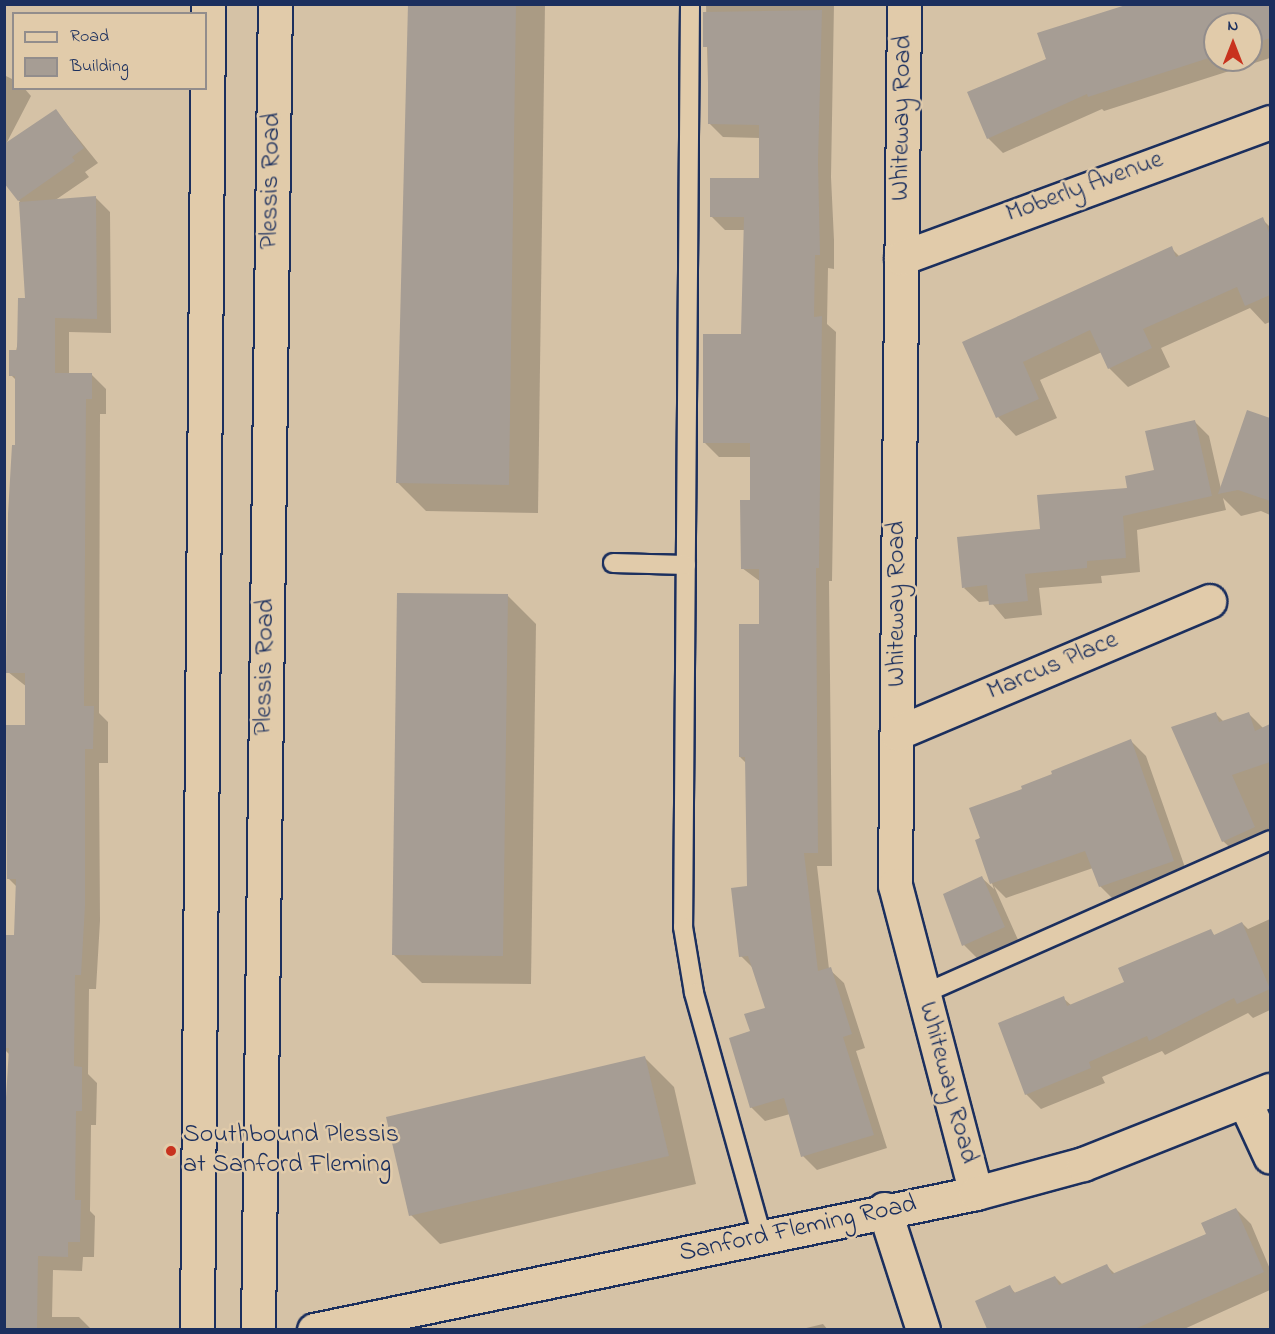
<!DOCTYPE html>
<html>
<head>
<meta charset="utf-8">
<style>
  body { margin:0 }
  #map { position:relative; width:1275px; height:1334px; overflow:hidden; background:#d5c2a6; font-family:"Indie Flower",sans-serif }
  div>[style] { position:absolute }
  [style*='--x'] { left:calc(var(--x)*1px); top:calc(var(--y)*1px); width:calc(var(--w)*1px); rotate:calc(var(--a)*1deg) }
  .shadow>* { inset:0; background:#0003 }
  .building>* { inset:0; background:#a69d94 }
  .roads { filter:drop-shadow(2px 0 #1b2f5e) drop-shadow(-2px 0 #1b2f5e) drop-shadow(0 2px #1b2f5e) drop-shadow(0 -2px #1b2f5e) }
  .service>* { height:18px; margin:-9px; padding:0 9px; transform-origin:9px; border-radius:9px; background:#e1cbaa }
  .minor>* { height:33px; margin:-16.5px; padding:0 16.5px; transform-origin:16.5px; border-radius:16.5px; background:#e1cbaa }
  .secondary>* { height:33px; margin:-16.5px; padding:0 16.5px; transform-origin:16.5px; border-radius:16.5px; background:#e1cbaa }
  .dots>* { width:16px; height:16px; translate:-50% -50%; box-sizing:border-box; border:3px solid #e1cbaa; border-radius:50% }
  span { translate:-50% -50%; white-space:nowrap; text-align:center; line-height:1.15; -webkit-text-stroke:5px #e1cbaa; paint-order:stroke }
  .street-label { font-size:26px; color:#1b2f5e }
  .poi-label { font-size:26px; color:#1b2f5e }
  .left { translate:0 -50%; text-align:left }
  .frame { position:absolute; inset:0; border:6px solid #1b2f5e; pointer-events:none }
  .legend { position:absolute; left:12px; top:12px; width:195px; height:78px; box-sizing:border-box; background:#e1cbaa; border:2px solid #928d8c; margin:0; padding:8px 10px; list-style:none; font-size:18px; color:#1b2f5e }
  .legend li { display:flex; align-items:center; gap:12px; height:30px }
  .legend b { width:30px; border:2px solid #928d8c }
  .north { position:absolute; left:1203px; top:12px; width:60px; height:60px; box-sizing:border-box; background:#e1cbaa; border:2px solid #928d8c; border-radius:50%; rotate:0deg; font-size:16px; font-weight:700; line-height:24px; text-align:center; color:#1b2f5e }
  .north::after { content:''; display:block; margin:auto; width:21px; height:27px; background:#c8321e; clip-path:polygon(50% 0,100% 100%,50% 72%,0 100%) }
</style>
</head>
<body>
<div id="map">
  <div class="shadow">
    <div style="clip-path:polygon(410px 4px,545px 4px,538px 513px,426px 511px,397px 482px)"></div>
    <div style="clip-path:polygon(706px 4px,834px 4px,831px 177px,834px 240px,834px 269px,828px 268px,827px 324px,836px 332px,832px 581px,829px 581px,832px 866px,817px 866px,829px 969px,844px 983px,865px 1048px,856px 1051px,887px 1148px,817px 1170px,803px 1156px,790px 1114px,765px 1121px,751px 1107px,752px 1032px,766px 1008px,754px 969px,741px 956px,748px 888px,746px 763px,740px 757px,761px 625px,761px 582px,742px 568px,751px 502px,751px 457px,719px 457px,705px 443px,743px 335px,745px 230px,725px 230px,711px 216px,760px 180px,760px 138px,723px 137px,709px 123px)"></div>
    <div style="clip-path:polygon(evenodd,1131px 4px,1270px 4px,1270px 58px,1104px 111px,1102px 109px,1003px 153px,988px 138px,1048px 60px,1131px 4px,1215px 24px,1251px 24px,1251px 60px,1215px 60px,1215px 24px)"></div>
    <div style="clip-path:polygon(4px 75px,14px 80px,14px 88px,24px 88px,31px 96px,5px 146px,56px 111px,98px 163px,85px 172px,89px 177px,54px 201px,96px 198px,110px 212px,111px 333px,69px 332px,69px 374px,91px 374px,106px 389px,106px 414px,100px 414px,99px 713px,108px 722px,108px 763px,99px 763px,100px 921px,96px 989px,89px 989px,88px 1074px,97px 1083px,96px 1125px,91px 1125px,90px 1211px,95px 1216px,94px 1257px,83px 1257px,82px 1271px,53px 1270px,52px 1317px,79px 1317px,92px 1330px,4px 1330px,4px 1133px,10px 1055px,4px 1049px,4px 945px,15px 937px,17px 887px,9px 879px,27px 727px,27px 687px,8px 672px,17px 446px,17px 381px,11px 375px,27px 299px,20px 202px,4px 180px)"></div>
    <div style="clip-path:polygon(1262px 219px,1270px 227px,1270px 322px,1265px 324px,1250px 308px,1161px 348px,1170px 367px,1128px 387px,1109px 368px,1102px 352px,1040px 380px,1057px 418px,1016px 436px,998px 417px,964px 342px,1171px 248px,1180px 257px)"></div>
    <div style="clip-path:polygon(1248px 412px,1270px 420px,1270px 515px,1261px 511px,1241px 516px,1223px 498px,1226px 510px,1137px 530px,1140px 572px,1101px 576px,1102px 583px,1039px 588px,1042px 615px,1005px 619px,990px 601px,979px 602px,964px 588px,1042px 530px,1129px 489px,1156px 471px,1194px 421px,1209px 436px,1221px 489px)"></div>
    <div style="clip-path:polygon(507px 595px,536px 624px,531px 984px,422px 983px,393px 954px)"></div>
    <div style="clip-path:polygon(1215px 713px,1224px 722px,1248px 713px,1264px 729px,1270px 726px,1270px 847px,1242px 859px,1223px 841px)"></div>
    <div style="clip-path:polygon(1131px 741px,1146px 756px,1188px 876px,1115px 901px,1100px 886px,1093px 868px,1006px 898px,994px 886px,1019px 942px,979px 960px,964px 945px,982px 878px,994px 889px,977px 841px,1024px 790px)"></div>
    <div style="clip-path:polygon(1270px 919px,1270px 1010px,1253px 1018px,1248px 1013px,1165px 1055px,1162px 1051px,1102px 1077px,1105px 1083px,1041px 1109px,1026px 1094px,1063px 998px,1072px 1006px,1126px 983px,1210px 931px,1215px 936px,1242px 923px,1248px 929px)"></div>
    <div style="clip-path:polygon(645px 1058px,674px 1087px,696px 1184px,440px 1244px,411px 1215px)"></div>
    <div style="clip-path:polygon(1236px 1209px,1251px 1224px,1270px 1269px,1270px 1290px,1182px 1330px,989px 1330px,977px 1302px,1010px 1287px,1016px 1294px,1055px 1277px,1063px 1285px,1107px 1266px,1115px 1274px,1208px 1235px)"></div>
    <div style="clip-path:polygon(823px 1324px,828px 1330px,798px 1330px)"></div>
  </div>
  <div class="building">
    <div style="clip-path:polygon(408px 4px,516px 4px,509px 485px,396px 483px)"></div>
    <div style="clip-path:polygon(1129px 4px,1270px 4px,1270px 38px,1251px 45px,1251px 24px,1215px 24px,1215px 56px,1088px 97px,1087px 94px,987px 139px,967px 92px,1046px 59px,1037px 33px)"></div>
    <div style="clip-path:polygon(822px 10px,818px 162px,820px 255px,815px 255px,814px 317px,822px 316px,819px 568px,816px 568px,818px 853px,804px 853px,818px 971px,831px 967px,852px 1034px,843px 1037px,874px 1135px,801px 1157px,784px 1098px,750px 1108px,729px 1038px,750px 1031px,744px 1014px,765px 1008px,748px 956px,739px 957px,731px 888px,747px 886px,745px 757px,739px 757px,739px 624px,759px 624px,759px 569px,741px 569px,740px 500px,750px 500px,750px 443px,703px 443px,703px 334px,741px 334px,744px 217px,710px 217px,710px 178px,759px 178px,759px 125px,708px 124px,708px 47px,703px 47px,703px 12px)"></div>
    <div style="clip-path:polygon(56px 109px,84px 148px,72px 157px,75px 161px,18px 201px,4px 183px,4px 144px)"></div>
    <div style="clip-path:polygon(96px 196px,97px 319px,55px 318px,55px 373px,92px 373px,92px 399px,86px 399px,84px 706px,94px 706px,93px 749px,85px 749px,85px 906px,81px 975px,75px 975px,74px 1066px,82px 1067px,82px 1111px,76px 1111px,75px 1200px,81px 1200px,80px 1242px,68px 1242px,68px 1257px,38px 1256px,37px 1329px,4px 1329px,4px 1131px,9px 1048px,4px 1048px,4px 935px,14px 935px,16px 879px,7px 879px,6px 725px,25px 725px,25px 673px,6px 673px,8px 514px,12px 445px,15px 445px,15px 376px,9px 376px,9px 350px,17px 350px,18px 298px,25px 298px,19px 202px)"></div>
    <div style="clip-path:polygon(1263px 217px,1270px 235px,1270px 295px,1245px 306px,1237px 287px,1143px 329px,1152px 348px,1108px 369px,1090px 330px,1023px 362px,1039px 399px,996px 418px,962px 342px,1172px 246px,1176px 257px)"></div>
    <div style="clip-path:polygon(1247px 410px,1270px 418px,1270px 501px,1238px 490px,1218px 494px)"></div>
    <div style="clip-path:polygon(1195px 420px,1212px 496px,1123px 516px,1126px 558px,1087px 561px,1087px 568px,1025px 574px,1028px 601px,989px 605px,987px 585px,962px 588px,957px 537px,1040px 529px,1037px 495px,1127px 488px,1125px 476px,1154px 470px,1145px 431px)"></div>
    <div style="clip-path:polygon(397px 593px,508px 594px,503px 956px,392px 955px)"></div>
    <div style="clip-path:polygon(1216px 712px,1219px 722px,1249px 712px,1255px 731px,1270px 724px,1270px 762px,1232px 775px,1255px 827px,1222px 842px,1171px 727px)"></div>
    <div style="clip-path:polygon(1131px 739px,1174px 861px,1099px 887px,1085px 851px,990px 884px,975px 840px,980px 838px,969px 808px,1022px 789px,1021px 786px,1052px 774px,1051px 771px)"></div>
    <div style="clip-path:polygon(982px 876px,1005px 927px,962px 946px,943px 894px)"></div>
    <div style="clip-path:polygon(1242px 922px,1270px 989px,1237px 1004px,1234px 998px,1149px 1041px,1147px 1036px,1089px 1062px,1091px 1068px,1025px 1095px,998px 1023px,1064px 996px,1067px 1006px,1124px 982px,1118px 968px,1211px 929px,1214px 935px)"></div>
    <div style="clip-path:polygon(645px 1056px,669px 1156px,409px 1216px,386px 1117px)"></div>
    <div style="clip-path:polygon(1236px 1208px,1264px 1272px,1135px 1329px,987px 1329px,975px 1301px,1010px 1285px,1014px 1293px,1055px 1276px,1059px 1285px,1107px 1264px,1112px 1274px,1206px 1234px,1201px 1223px)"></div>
  </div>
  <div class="roads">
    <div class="service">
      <div style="--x:690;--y:4;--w:923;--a:90.43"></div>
      <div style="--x:683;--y:927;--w:67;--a:80.5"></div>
      <div style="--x:694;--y:993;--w:253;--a:74.4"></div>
      <div style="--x:613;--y:563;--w:73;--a:1.6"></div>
      <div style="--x:923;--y:994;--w:380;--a:-23.9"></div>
    </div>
    <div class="minor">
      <div style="--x:904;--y:4;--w:881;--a:90.59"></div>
      <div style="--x:895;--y:885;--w:318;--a:75.3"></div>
      <div style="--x:901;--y:258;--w:393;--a:-20.2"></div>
      <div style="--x:897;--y:733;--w:339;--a:-22.9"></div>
      <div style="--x:1245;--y:1102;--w:60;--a:65.2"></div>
      <div style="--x:884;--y:1209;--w:127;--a:72.1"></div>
      <div style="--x:314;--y:1330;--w:676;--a:-11.69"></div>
      <div style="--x:976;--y:1193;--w:111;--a:-15.2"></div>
      <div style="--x:1083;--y:1164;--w:201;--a:-21.6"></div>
    </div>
    <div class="secondary">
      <div style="--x:197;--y:1330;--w:1326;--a:-89.52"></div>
      <div style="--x:258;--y:1330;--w:1326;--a:-89.27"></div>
    </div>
  </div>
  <div class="dots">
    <div style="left:171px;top:1151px;background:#c8321e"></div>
  </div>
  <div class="street-label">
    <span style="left:903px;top:118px;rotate:-89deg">Whiteway Road</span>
    <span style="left:272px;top:181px;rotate:-89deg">Plessis Road</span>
    <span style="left:1085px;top:188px;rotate:-20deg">Moberly Avenue</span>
    <span style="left:898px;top:604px;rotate:-90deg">Whiteway Road</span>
    <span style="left:266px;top:667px;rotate:-89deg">Plessis Road</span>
    <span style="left:1053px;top:667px;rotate:-23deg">Marcus Place</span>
    <span style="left:947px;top:1083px;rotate:75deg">Whiteway Road</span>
    <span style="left:798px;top:1230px;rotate:-12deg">Sanford Fleming Road</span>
  </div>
  <div class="poi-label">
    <span class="left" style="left:183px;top:1151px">Southbound Plessis<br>at Sanford Fleming</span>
  </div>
  <div class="frame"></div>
  <ul class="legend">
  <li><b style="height:8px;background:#e1cbaa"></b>Road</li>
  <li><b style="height:16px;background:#a69d94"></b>Building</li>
  </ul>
  <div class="north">N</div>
</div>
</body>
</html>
